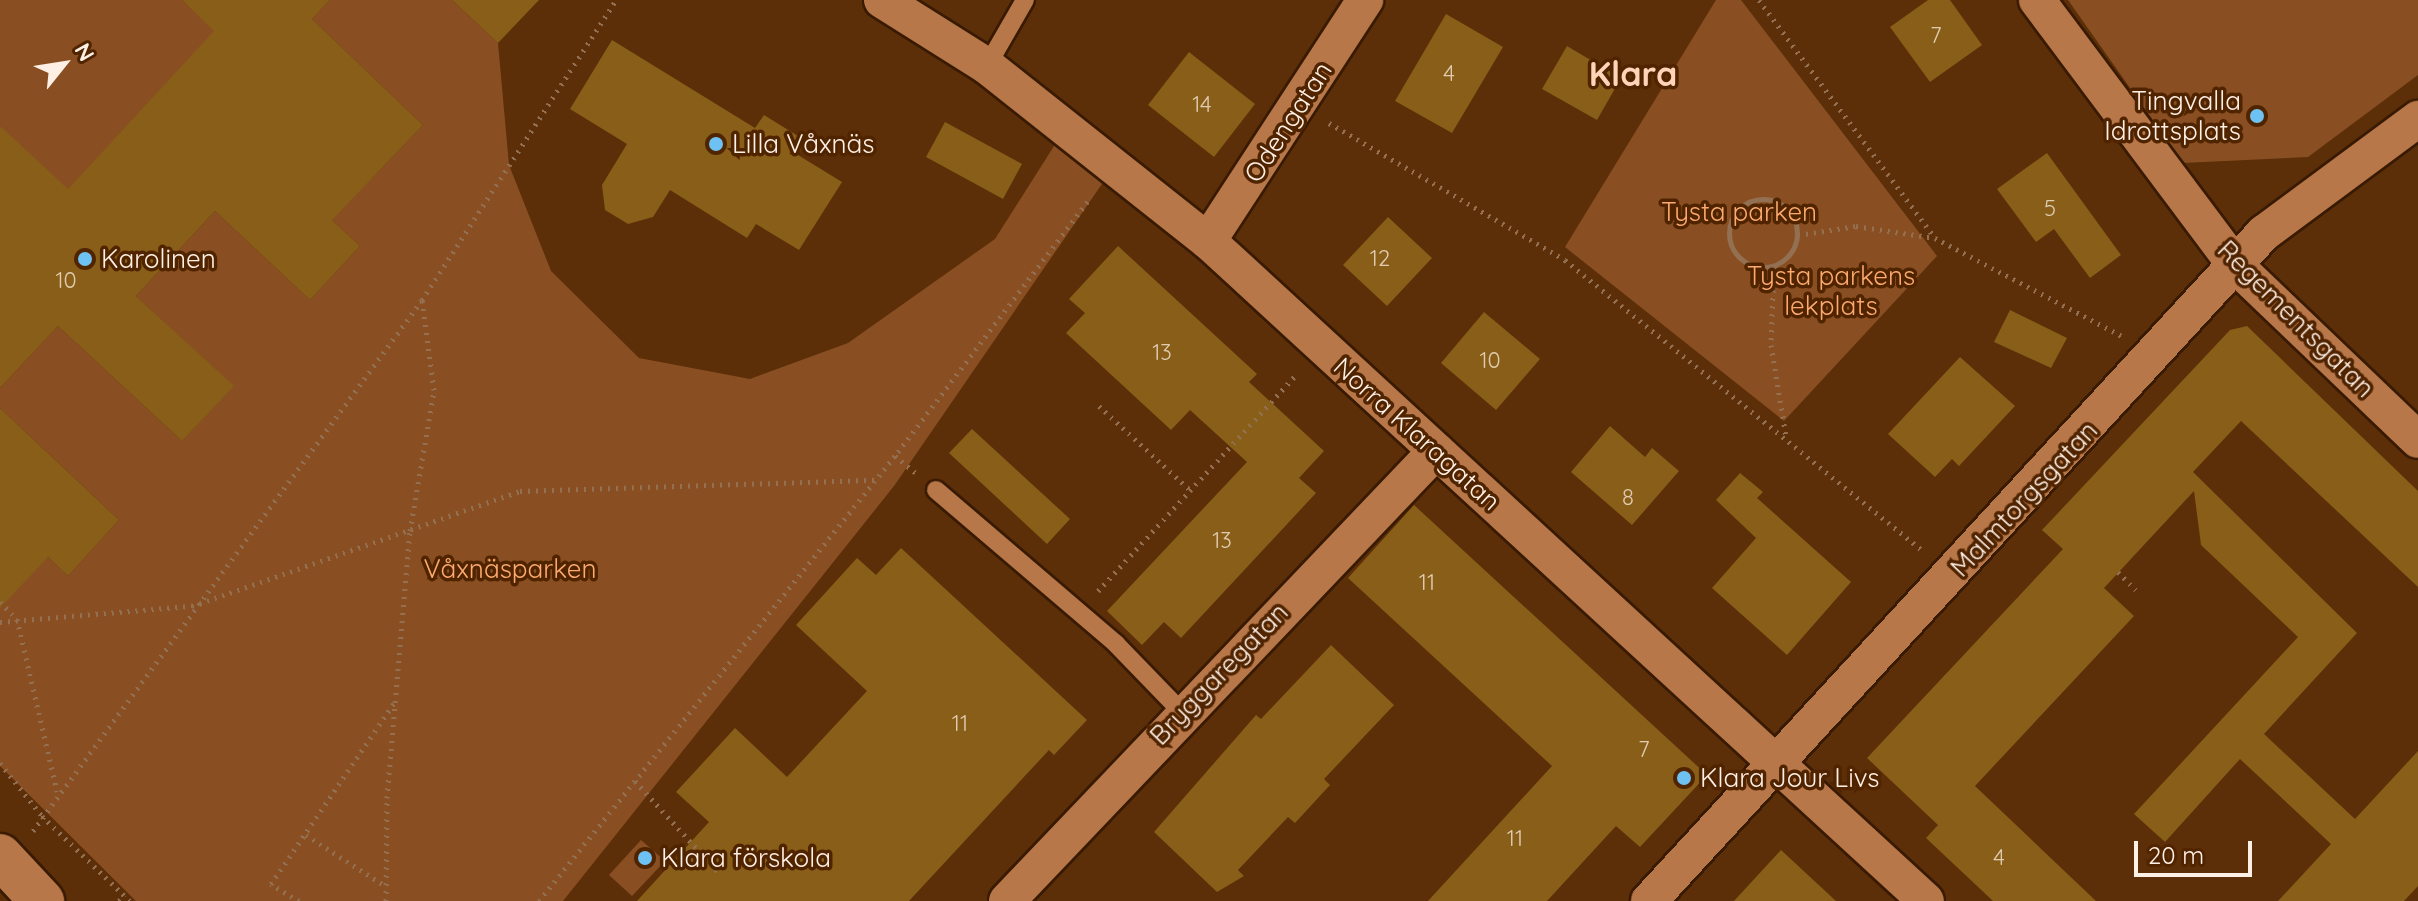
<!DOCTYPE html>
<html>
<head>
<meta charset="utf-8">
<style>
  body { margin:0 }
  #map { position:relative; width:2418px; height:901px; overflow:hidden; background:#5c2f08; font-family:Quicksand,sans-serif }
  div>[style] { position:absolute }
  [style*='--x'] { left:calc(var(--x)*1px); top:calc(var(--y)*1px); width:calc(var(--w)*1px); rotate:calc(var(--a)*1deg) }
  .green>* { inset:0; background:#894f22 }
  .building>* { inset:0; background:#885e18 }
  .path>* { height:5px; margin-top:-2.5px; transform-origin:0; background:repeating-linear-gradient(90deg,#937052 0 2px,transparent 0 8px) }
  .path>.ring { margin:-2.5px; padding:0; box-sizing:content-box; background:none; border:5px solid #937052; border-radius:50% }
  .roads { filter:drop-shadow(2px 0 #391a02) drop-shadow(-2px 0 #391a02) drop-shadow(0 2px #391a02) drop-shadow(0 -2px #391a02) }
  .service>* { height:18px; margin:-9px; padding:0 9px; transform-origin:9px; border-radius:9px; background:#b87749 }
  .minor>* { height:36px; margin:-18px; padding:0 18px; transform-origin:18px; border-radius:18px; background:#b87749 }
  .tertiary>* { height:44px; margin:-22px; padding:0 22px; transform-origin:22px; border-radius:22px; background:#b87749 }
  .dots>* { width:22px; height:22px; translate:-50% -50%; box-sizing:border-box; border:4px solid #512400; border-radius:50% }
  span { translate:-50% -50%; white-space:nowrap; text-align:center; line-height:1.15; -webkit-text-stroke:7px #512400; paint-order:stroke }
  .number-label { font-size:22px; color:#e1ccb2 }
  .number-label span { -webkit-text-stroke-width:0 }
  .poi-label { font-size:26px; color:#fff0e6 }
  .right { translate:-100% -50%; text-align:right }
  .left { translate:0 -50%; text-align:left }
  .street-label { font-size:26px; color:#fff0e6 }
  .park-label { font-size:26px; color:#fcaa70 }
  .district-label { font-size:34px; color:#ffd4b8; font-weight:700 }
  .north { position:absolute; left:24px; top:24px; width:80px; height:80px; -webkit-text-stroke:6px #512400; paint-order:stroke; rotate:60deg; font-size:22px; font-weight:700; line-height:32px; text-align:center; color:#fff0e6 }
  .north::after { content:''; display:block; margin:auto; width:28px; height:36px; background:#fff0e6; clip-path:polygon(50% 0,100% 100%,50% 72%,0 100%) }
  .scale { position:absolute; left:2134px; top:841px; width:118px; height:36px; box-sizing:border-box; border:4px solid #fff0e6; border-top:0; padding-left:10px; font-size:24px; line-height:28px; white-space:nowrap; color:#fff0e6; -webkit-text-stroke:6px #512400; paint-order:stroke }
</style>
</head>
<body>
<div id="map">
  <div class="green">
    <div style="clip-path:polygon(0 0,182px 0,371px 179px,423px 125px,312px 19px,330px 0,452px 0,498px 43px,509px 165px,551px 271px,639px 358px,750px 379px,848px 343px,995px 239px,1061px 135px,1115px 165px,894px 486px,563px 901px,136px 901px,0 766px,0 578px,48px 557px,68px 576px,119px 520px,0 408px,0 388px,58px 326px,182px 441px,233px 386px,136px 296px,215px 211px,310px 300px,360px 246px,175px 74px,48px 211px,0 126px)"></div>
    <div style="clip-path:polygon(1716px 0,1741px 0,1937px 256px,1784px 421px,1565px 247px)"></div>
    <div style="clip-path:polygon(2068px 0,2418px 0,2418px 75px,2308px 157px,2183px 163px)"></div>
    <div style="clip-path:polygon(641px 840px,665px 861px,632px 896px,609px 875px)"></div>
  </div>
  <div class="building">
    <div style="clip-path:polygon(182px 0,330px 0,312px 19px,423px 125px,332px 220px,360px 246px,310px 300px,215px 211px,136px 296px,234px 386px,182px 441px,58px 326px,0 388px,0 126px,68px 189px,214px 31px)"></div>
    <div style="clip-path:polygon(452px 0,539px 0,498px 43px)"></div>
    <div style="clip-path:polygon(1928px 0,1950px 0,1982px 45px,1930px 82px,1890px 27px)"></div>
    <div style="clip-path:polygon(1446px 14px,1503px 47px,1452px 133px,1395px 101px)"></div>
    <div style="clip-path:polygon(612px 40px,755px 128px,764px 115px,806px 141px,798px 155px,842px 182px,799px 250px,756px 224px,747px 238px,670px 190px,653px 217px,628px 224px,605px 210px,602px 185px,627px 144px,570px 109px)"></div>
    <div style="clip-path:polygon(1567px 46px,1621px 78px,1597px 120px,1542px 89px)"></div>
    <div style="clip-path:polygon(1189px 52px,1255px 104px,1214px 157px,1148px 105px)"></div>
    <div style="clip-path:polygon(945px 122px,1022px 164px,1003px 199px,926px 157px)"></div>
    <div style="clip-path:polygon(2047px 153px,2121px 255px,2090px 278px,2054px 229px,2036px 242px,1997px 189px)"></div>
    <div style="clip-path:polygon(1388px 217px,1432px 258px,1387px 306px,1343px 265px)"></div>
    <div style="clip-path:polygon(1118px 246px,1257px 374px,1249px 382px,1324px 451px,1299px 478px,1316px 493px,1181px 638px,1164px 622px,1142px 645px,1107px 611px,1247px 462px,1190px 410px,1171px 430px,1066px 333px,1085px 313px,1069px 299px)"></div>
    <div style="clip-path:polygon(2010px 310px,2067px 338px,2051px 368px,1994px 342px)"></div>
    <div style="clip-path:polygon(1484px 312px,1540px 359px,1496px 410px,1441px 363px)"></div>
    <div style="clip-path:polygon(2247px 326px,2418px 491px,2418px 587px,2241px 421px,2193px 472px,2357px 633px,2264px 734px,2355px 819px,2418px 751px,2418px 886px,2404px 901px,2278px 901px,2331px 844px,2240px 759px,2165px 842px,2134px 814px,2298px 637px,2201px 545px,2194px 491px,2104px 588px,2134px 616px,1975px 786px,2096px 901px,1993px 901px,1926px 838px,1938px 825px,1867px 758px,2063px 549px,2042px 530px,2230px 330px)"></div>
    <div style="clip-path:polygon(1960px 357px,2015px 406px,1959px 466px,1952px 459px,1935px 477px,1888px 434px)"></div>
    <div style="clip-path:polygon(0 408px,119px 520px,68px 576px,48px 557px,0 608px)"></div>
    <div style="clip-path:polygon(1610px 426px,1645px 457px,1652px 448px,1679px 471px,1632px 525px,1571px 472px)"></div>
    <div style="clip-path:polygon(972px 429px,1070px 519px,1047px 544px,949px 453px)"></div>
    <div style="clip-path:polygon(1740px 473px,1763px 492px,1757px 498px,1851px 582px,1787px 655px,1712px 588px,1756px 538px,1716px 500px)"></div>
    <div style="clip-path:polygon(1414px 505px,1707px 775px,1640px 847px,1616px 826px,1547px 901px,1428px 901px,1552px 766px,1348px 578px)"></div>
    <div style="clip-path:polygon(901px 548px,1087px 720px,1054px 755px,1049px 750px,909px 901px,637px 901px,709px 822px,676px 792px,735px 728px,787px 777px,867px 691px,796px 625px,857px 558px,876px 575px)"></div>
    <div style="clip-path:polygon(1331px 645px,1394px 705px,1324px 779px,1330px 785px,1295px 823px,1288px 817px,1238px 870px,1244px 876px,1217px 892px,1154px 832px,1256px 715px,1261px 719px)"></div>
    <div style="clip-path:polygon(1781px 850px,1836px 901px,1734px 901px)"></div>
  </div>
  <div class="path">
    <div style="--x:1759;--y:0;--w:296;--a:53.5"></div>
    <div style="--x:1935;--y:238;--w:211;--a:27.7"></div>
    <div style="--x:1329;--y:123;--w:273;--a:30.1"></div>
    <div style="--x:1565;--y:260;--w:461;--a:39.1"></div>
    <div class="ring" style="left:1729px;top:199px;width:63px;height:63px"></div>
    <div style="--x:1798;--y:235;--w:59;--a:-8.8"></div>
    <div style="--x:1856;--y:226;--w:80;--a:8.6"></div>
    <div style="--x:1774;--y:266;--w:79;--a:92.2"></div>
    <div style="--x:1771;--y:345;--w:93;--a:80.7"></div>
    <div style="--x:1099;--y:406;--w:125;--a:42.7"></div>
    <div style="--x:895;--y:456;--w:28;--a:39"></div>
    <div style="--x:2118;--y:572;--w:25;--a:45"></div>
    <div style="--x:1098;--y:591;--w:294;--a:-47.5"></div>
    <div style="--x:0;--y:602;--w:24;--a:45"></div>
    <div style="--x:17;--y:619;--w:177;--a:76.9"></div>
    <div style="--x:0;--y:622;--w:193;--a:-4.8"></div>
    <div style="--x:192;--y:606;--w:348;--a:-19.3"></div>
    <div style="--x:520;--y:491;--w:355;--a:-1.8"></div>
    <div style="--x:0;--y:763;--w:68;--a:51.6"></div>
    <div style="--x:42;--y:816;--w:122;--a:44"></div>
    <div style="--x:635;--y:781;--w:123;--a:47.6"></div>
    <div style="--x:33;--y:831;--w:658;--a:-53.77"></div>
    <div style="--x:422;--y:300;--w:357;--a:-57.1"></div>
    <div style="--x:306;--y:835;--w:96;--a:32.7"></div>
    <div style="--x:119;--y:901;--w:8;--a:-50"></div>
    <div style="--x:299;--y:901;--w:33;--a:-149"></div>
    <div style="--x:271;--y:884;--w:219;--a:-55.8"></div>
    <div style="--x:386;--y:901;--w:103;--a:-89.4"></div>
    <div style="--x:387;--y:798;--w:268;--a:-85.1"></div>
    <div style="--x:410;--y:531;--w:143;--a:-80.3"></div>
    <div style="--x:434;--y:390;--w:91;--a:-97.6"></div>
    <div style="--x:539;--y:901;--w:575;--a:-51.36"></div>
    <div style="--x:898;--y:452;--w:320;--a:-52.9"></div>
  </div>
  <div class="roads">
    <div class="service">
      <div style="--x:987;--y:66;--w:76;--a:-60.1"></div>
      <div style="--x:936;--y:490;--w:237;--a:40.5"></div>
      <div style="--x:1116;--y:644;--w:95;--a:45.9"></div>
    </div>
    <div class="minor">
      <div style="--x:882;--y:0;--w:124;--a:32.2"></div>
      <div style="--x:987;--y:66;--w:282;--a:38.4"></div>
      <div style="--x:1208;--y:241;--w:975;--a:42.59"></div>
      <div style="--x:2037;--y:0;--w:331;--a:53.2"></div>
      <div style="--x:2235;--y:265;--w:253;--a:43.7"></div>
      <div style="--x:1208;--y:241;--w:288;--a:-56.9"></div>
      <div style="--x:1007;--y:901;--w:622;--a:-46.37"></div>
      <div style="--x:1649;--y:901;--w:908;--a:-47.37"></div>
      <div style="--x:2264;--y:233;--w:192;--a:-36.5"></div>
    </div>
    <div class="tertiary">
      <div style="--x:0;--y:856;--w:62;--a:47"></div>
    </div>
  </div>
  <div class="dots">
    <div style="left:2257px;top:116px;background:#6dc2f3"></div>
    <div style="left:716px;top:144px;background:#6dc2f3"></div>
    <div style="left:85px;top:259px;background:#6dc2f3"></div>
    <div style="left:1684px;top:778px;background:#6dc2f3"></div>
    <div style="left:645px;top:858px;background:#6dc2f3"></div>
  </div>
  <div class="number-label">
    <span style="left:1936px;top:36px">7</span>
    <span style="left:1449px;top:74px">4</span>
    <span style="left:1202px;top:105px">14</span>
    <span style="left:2050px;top:209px">5</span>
    <span style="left:1380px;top:259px">12</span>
    <span style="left:66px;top:281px">10</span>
    <span style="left:1162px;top:353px">13</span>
    <span style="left:1490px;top:361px">10</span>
    <span style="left:1628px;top:498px">8</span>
    <span style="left:1222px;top:541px">13</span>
    <span style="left:1427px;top:583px">11</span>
    <span style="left:960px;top:724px">11</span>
    <span style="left:1644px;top:750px">7</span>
    <span style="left:1515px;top:839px">11</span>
    <span style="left:1999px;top:858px">4</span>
  </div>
  <div class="poi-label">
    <span class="right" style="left:2241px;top:116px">Tingvalla<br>Idrottsplats</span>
    <span class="left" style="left:732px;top:144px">Lilla Våxnäs</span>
    <span class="left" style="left:101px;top:259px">Karolinen</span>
    <span class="left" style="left:1700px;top:778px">Klara Jour Livs</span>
    <span class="left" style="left:661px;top:858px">Klara förskola</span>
  </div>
  <div class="street-label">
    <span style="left:1288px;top:122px;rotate:-57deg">Odengatan</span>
    <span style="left:2296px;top:319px;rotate:45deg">Regementsgatan</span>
    <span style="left:1417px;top:434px;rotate:42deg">Norra Klaragatan</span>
    <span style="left:2024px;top:499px;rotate:-47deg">Malmtorgsgatan</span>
    <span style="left:1219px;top:674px;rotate:-46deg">Bryggaregatan</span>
  </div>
  <div class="park-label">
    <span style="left:1739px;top:212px">Tysta parken</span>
    <span style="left:1831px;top:291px">Tysta parkens<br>lekplats</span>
    <span style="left:510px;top:569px">Våxnäsparken</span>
  </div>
  <div class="district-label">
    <span style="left:1633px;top:74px">Klara</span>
  </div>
  <div class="north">N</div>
  <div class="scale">20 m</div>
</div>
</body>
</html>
